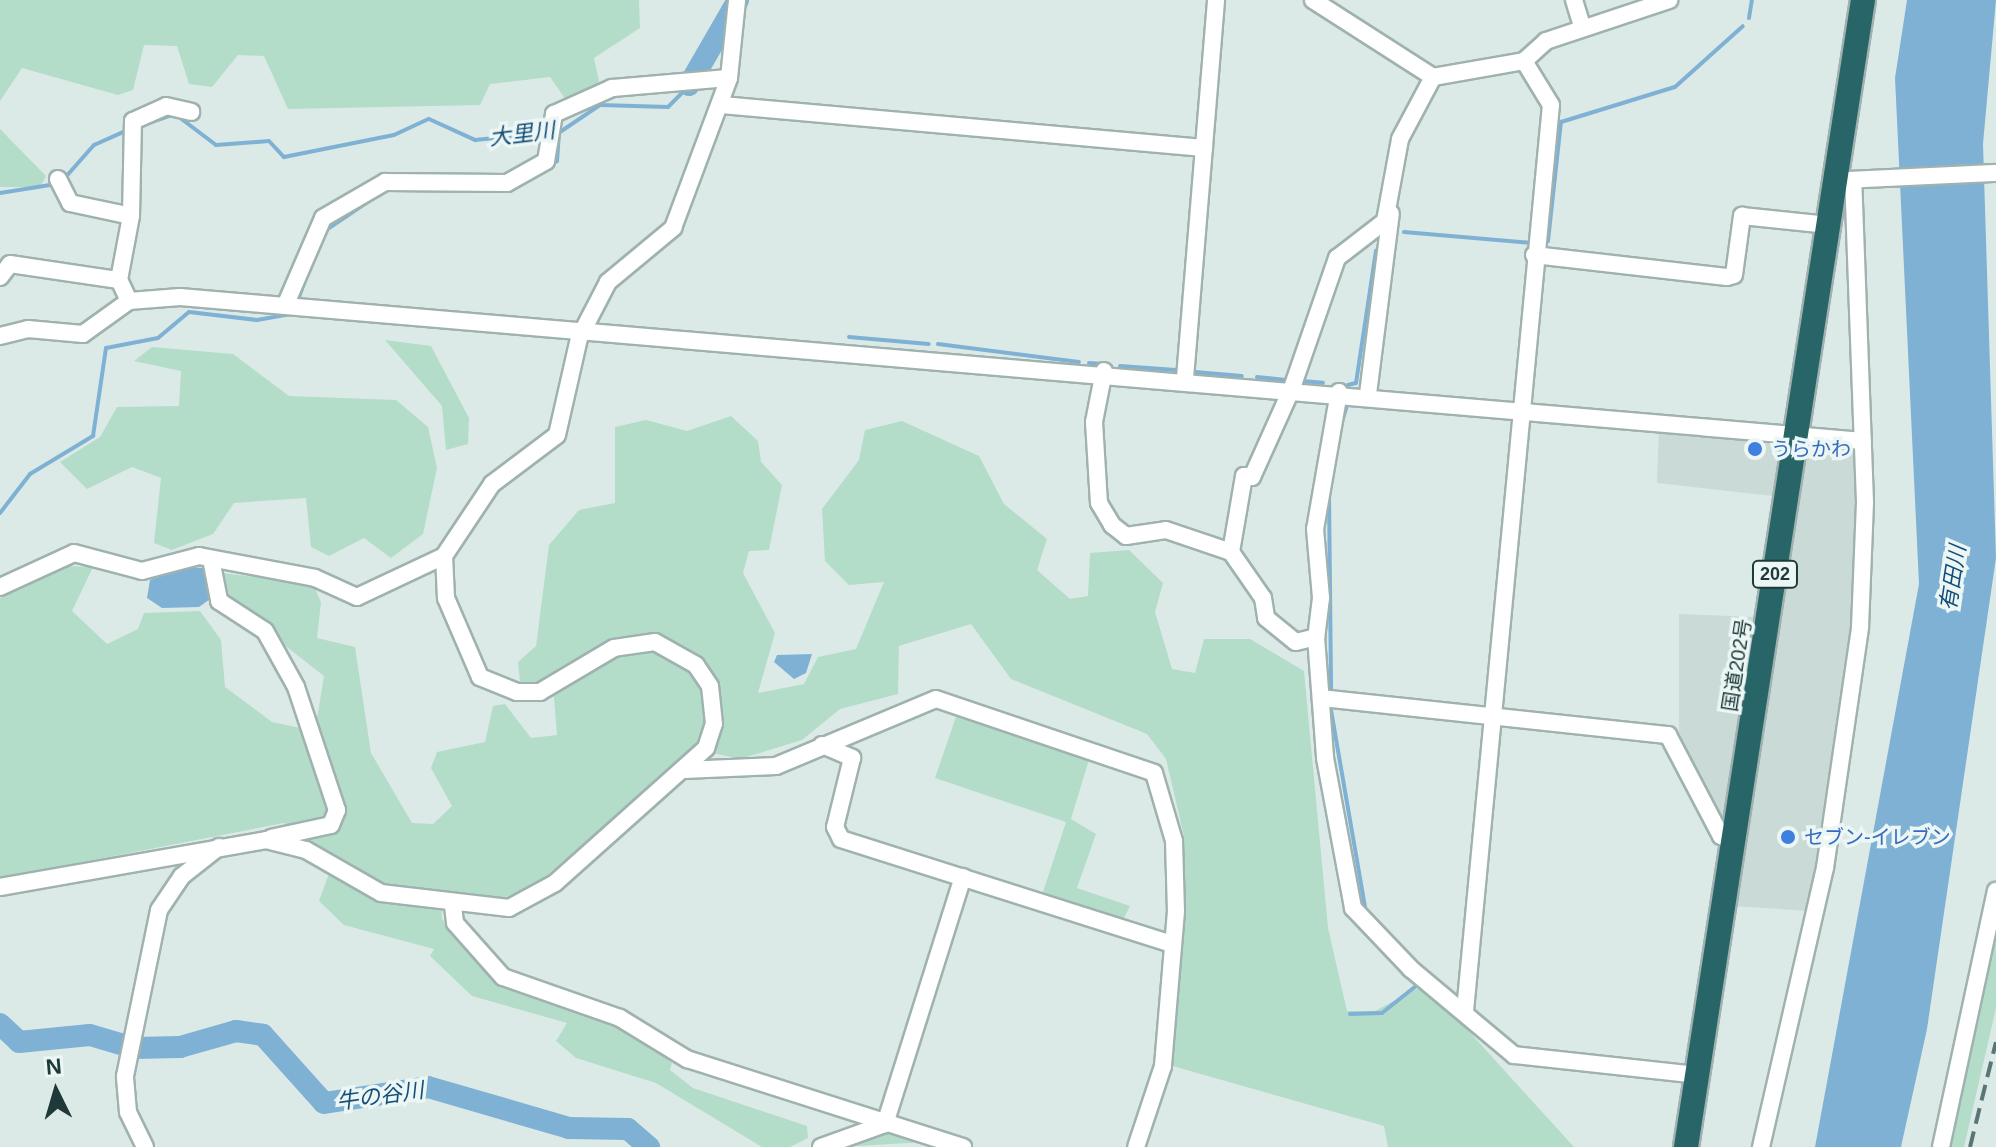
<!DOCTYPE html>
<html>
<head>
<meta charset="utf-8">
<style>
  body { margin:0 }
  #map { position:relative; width:1996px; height:1147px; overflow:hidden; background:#dceae7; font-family:Helvetica,"Noto Sans JP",sans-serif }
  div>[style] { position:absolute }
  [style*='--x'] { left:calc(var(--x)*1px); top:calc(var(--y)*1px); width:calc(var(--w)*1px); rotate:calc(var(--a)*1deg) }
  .built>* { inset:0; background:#cadad6 }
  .green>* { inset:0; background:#b3ddc9 }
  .water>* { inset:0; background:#7fb1d4 }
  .stream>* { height:4px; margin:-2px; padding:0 2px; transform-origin:2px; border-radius:2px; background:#7fb1d4 }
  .river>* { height:22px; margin:-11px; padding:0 11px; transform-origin:11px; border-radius:11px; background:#7fb1d4 }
  .roads { filter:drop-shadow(2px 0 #9fb2af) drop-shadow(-2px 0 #9fb2af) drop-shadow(0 2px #9fb2af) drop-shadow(0 -2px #9fb2af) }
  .minor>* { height:16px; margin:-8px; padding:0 8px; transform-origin:8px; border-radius:8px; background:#fff }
  .highway>* { height:24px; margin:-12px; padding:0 12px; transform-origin:12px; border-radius:12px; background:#276568 }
  .rail>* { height:4px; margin-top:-2px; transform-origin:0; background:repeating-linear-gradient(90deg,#577675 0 16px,transparent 0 24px) }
  .dots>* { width:22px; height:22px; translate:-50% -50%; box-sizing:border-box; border:4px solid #ecf6f4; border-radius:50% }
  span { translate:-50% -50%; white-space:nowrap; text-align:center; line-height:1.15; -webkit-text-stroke:7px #ecf6f4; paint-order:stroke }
  .shield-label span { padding:2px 6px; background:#ecf6f4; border:2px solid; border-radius:6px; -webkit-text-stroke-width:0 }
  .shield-label { font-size:18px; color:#1d3a39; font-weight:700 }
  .shop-label { font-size:20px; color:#366cbe }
  .left { translate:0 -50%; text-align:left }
  .street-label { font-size:20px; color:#1d3a39 }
  .water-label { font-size:22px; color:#144f79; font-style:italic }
  .north { position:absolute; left:16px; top:1051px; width:80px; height:80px; -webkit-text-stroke:6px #ecf6f4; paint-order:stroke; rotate:355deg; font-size:22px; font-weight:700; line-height:32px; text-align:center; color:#1d3a39 }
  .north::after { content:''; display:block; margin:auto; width:28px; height:36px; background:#1d3a39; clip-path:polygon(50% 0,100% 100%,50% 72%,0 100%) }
</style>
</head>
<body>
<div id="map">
  <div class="built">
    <div style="clip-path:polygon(1659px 427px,1787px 437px,1773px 496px,1657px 483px)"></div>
    <div style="clip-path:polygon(1805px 439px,1856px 446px,1857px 544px,1851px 654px,1808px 911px,1734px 906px)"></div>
    <div style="clip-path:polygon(1679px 614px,1756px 617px,1728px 833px,1715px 833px,1679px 733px)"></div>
  </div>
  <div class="green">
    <div style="clip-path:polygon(0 0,639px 0,640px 28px,594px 58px,600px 86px,566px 100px,550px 77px,490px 84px,480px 105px,288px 109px,264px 56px,238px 55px,212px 87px,189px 84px,177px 46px,144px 45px,133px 90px,118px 95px,22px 68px,0 101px)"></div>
    <div style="clip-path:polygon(0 129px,46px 176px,40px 187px,0 187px)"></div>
    <div style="clip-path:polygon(385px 340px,431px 346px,469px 418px,468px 444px,446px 450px,442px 406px)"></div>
    <div style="clip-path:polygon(152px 347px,233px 354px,289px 396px,396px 400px,428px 427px,437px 468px,423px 534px,391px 558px,364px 538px,329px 556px,311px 547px,306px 498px,234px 503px,213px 534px,172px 550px,154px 543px,161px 478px,132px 467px,87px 489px,60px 462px,100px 437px,117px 407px,179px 406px,181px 371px,134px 361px)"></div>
    <div style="clip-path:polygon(731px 416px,758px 441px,761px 462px,782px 485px,769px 550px,749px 551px,743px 573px,775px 633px,758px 693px,804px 684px,818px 657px,856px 649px,884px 582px,849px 585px,825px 561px,822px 509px,859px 460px,865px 430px,902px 421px,979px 456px,1004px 504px,1047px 539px,1037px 570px,1070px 599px,1088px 596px,1090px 553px,1129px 550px,1163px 583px,1155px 612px,1172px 669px,1195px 673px,1204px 639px,1250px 639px,1304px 671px,1328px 928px,1347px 1011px,1375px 1011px,1418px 988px,1445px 1005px,1574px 1147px,1388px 1147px,1384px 1126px,1169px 1065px,1184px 836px,1166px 759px,1147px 734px,1011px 679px,971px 624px,899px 646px,898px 694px,840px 709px,802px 740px,740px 759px,695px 749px,532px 888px,496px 900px,441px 898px,442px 919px,491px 979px,613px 1020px,672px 1063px,670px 1070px,693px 1088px,807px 1126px,808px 1138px,790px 1147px,762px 1147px,656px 1083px,576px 1058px,556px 1041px,567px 1023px,472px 996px,430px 956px,434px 949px,344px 925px,319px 901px,334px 860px,284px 823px,0 878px,0 598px,65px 566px,93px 567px,72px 611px,107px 644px,138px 629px,144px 613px,200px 611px,221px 640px,225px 687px,272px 722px,315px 731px,324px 676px,224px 598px,222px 573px,313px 584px,321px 602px,317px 638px,355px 647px,371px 753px,412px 823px,433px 824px,452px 806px,431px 768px,437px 752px,485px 742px,493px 706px,505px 704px,531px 738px,557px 735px,553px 686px,520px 682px,518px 662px,536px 646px,549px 545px,579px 510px,615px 503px,615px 427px,646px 420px,687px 431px)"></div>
    <div style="clip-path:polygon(958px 711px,1091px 753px,1071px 819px,1096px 834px,1077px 888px,1130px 906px,1121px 924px,1041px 898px,1066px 822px,935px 778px)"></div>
    <div style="clip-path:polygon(1996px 932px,1996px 1008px,1964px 1147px,1949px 1147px)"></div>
    <div style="clip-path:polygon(891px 1132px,925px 1142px,841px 1147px)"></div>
  </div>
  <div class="water">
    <div style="clip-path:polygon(1907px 0,1996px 0,1983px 144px,1996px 558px,1927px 1029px,1901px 1147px,1815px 1147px,1919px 584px,1895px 78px)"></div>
    <div style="clip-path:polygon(187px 567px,205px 568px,210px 599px,199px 607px,162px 608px,147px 598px,150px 580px)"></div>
    <div style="clip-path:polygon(812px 654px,806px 673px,794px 679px,774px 662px,777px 655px)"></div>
  </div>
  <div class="stream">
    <div style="--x:1749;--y:18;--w:18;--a:-81"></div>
    <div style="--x:143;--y:125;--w:34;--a:-19"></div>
    <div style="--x:175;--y:114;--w:51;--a:37.1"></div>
    <div style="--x:216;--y:145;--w:53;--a:-4.3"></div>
    <div style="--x:269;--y:141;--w:22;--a:47"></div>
    <div style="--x:284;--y:157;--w:112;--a:-11.3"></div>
    <div style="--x:394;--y:135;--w:38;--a:-25"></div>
    <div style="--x:429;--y:119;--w:51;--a:24.5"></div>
    <div style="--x:475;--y:140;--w:72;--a:-5.6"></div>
    <div style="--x:560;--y:132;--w:48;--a:-34"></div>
    <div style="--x:600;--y:105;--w:68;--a:1.7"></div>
    <div style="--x:668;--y:107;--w:28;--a:-45"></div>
    <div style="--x:536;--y:175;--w:25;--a:-34"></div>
    <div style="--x:557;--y:161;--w:28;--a:-86"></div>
    <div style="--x:63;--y:180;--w:47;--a:-48.5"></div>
    <div style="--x:94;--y:145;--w:36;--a:-24"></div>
    <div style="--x:465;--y:190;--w:43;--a:0"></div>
    <div style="--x:0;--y:193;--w:57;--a:-9.1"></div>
    <div style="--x:326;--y:230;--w:63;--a:-33.9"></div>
    <div style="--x:1404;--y:232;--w:129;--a:4.9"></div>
    <div style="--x:1542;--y:242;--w:6;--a:-9"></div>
    <div style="--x:1548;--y:241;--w:120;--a:-83.8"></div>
    <div style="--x:1561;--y:122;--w:119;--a:-17.1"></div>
    <div style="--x:1675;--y:87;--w:91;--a:-41.9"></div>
    <div style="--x:297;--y:303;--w:31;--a:-71"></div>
    <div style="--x:849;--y:337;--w:80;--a:5"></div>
    <div style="--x:938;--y:344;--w:142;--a:7.3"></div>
    <div style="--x:1089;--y:363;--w:14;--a:4"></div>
    <div style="--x:1120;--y:366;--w:56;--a:4.1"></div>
    <div style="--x:1195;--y:372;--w:47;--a:4.9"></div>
    <div style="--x:1257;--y:377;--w:31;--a:6"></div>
    <div style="--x:1302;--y:381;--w:21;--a:5"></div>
    <div style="--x:1348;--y:385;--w:8;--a:-14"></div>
    <div style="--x:1356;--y:383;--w:134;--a:-81.4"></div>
    <div style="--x:1341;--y:425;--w:21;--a:-73"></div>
    <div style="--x:1329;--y:492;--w:197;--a:89.4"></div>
    <div style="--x:0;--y:513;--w:49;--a:-52.4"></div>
    <div style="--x:30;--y:474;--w:74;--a:-31.1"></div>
    <div style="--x:93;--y:436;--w:89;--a:-81.6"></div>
    <div style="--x:106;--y:348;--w:53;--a:-10.9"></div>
    <div style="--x:158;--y:338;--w:40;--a:-40"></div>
    <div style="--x:189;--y:312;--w:68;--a:6.7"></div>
    <div style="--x:257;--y:320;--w:34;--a:-10"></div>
    <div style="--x:1331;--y:710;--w:206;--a:80.2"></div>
    <div style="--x:1350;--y:1014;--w:32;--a:-2"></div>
    <div style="--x:1382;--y:1013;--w:43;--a:-38.5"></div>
  </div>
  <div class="river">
    <div style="--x:689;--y:85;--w:98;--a:-60"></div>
    <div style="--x:0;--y:1024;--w:26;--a:43"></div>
    <div style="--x:19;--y:1042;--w:71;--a:-5.6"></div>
    <div style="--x:90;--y:1035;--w:46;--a:16.5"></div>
    <div style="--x:134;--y:1048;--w:46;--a:-1.2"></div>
    <div style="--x:180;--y:1047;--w:58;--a:-15.9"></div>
    <div style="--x:236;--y:1031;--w:27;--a:8"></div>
    <div style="--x:263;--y:1035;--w:91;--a:48.1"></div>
    <div style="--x:324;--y:1103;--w:105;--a:-8.7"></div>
    <div style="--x:428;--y:1087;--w:147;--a:16.2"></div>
    <div style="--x:569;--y:1128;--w:59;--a:1"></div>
    <div style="--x:628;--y:1129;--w:28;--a:41"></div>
  </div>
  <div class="roads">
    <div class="minor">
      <div style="--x:1313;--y:0;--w:143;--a:32.7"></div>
      <div style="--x:1574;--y:0;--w:28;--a:73"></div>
      <div style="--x:721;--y:105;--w:485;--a:5.1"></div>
      <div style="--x:58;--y:179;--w:27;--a:63"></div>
      <div style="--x:70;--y:203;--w:62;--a:12"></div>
      <div style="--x:1846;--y:180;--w:150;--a:-2.7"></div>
      <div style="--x:1534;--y:255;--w:194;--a:6.5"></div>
      <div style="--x:1727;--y:277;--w:7;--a:-16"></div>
      <div style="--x:1734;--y:275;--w:60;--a:-82.3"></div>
      <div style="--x:1742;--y:216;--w:87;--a:5.9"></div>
      <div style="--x:0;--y:277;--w:16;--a:-52"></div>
      <div style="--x:10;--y:264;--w:110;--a:8.4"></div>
      <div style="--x:129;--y:301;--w:23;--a:-115"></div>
      <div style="--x:119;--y:280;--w:65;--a:-79.4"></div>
      <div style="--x:131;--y:216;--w:95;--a:-88.8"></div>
      <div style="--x:133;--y:121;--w:36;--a:-24"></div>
      <div style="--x:166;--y:106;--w:26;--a:13"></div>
      <div style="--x:285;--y:306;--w:96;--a:-66.6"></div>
      <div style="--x:323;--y:218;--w:72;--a:-30.1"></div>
      <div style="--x:385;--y:182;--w:122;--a:0.5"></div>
      <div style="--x:507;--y:183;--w:45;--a:-29.4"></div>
      <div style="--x:546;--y:161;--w:48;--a:-80.3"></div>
      <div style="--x:554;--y:114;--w:64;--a:-24.1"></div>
      <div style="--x:612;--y:88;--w:117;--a:-4.9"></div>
      <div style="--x:0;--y:336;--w:29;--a:-14"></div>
      <div style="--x:28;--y:329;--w:55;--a:5.2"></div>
      <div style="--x:83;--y:334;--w:57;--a:-35.7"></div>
      <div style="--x:129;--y:301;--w:51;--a:-4.5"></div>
      <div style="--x:180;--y:297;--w:1689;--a:4.89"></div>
      <div style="--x:1104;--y:371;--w:52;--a:101.1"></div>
      <div style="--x:1094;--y:422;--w:81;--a:86.5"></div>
      <div style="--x:1099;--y:503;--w:26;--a:59"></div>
      <div style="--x:1112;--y:525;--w:18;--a:38"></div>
      <div style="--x:1126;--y:536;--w:40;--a:-8.5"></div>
      <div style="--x:1166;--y:530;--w:69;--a:18.7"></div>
      <div style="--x:1231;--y:552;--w:56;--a:55.2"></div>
      <div style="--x:1263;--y:598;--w:20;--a:81"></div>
      <div style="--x:1266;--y:618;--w:38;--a:39"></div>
      <div style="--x:1296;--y:642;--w:21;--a:-14"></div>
      <div style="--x:1185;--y:378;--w:379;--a:-85.3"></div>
      <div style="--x:1339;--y:392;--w:139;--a:99.9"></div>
      <div style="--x:1315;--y:529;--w:69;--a:85"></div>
      <div style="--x:1321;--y:598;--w:39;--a:97"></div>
      <div style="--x:1316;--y:637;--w:121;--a:85.7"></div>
      <div style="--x:1325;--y:758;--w:153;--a:79.4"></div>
      <div style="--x:1353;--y:908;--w:84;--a:46.4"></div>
      <div style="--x:1411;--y:969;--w:134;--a:39.9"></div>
      <div style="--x:1514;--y:1055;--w:185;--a:6.2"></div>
      <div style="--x:1368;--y:394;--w:182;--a:-82.8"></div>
      <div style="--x:1231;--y:552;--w:77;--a:-80.3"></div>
      <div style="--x:1244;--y:476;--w:8;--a:7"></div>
      <div style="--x:1252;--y:477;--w:98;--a:-65.8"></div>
      <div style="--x:1292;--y:388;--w:138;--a:-70.9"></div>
      <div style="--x:1337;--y:258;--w:61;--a:-37.6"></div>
      <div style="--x:1385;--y:221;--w:83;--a:-79.6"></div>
      <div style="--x:1400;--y:139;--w:70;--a:-62"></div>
      <div style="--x:1433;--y:77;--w:92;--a:-10"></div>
      <div style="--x:1524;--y:61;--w:30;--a:-42"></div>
      <div style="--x:1546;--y:41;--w:130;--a:-18.4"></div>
      <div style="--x:212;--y:564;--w:38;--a:79"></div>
      <div style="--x:219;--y:601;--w:55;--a:33.1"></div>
      <div style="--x:265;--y:631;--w:64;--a:61"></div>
      <div style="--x:296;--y:687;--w:130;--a:71.6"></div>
      <div style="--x:337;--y:810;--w:16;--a:112"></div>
      <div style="--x:331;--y:825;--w:61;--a:167.8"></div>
      <div style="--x:0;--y:587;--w:81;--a:-24.7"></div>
      <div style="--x:74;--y:553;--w:70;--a:14.8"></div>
      <div style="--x:142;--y:571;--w:59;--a:-14.7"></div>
      <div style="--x:199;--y:556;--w:118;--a:10.7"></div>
      <div style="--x:315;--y:578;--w:46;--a:24.3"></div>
      <div style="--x:357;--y:597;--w:96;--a:-25.2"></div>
      <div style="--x:1321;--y:698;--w:349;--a:6.1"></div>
      <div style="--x:1668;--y:735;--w:114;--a:62.3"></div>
      <div style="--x:1721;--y:836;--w:14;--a:21"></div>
      <div style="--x:822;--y:745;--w:33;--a:23"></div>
      <div style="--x:852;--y:758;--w:71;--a:103.8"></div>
      <div style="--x:835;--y:827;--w:13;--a:63"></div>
      <div style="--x:841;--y:839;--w:347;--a:17.6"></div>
      <div style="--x:684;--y:770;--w:92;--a:-2.5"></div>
      <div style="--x:776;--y:766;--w:173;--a:-22.7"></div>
      <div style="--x:936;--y:699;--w:230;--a:18.7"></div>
      <div style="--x:1154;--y:773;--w:71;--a:73.6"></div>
      <div style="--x:1174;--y:841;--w:70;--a:88.4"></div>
      <div style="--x:1176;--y:911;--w:156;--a:94.8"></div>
      <div style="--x:1163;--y:1066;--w:85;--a:108.4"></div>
      <div style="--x:0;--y:887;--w:270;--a:-10"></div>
      <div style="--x:266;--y:840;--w:41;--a:14"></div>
      <div style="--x:306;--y:850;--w:86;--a:29.8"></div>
      <div style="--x:381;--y:893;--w:129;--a:6.7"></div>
      <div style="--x:509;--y:908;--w:52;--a:-28.5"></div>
      <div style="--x:555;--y:883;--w:203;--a:-41.8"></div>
      <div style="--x:706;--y:748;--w:25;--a:-72"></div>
      <div style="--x:714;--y:724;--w:38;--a:-96"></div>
      <div style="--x:710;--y:686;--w:25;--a:-124"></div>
      <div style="--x:696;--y:665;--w:47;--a:-150.7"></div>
      <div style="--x:655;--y:642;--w:41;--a:171.7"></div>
      <div style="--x:614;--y:648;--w:86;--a:149.3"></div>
      <div style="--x:540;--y:692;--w:23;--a:180"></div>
      <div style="--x:517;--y:692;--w:40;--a:-158"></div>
      <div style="--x:480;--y:677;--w:86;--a:-113.3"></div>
      <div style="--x:446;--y:598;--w:42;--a:-92.7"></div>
      <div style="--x:444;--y:556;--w:87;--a:-56.3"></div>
      <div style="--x:492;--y:484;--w:81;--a:-37"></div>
      <div style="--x:557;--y:435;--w:99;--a:-77.2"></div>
      <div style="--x:579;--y:338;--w:63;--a:-62.6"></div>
      <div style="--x:608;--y:282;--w:85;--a:-39.7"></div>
      <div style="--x:673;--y:228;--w:160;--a:-69.5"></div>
      <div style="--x:729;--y:78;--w:78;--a:-84.1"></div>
      <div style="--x:453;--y:906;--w:17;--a:83"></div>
      <div style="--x:455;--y:923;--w:72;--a:48.4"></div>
      <div style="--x:503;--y:977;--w:124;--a:19.3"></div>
      <div style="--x:620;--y:1018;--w:79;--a:31.5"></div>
      <div style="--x:687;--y:1059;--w:290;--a:17.7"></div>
      <div style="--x:1465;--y:1011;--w:910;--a:-84.58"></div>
      <div style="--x:1551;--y:105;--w:52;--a:-121.5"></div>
      <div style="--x:145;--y:1147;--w:39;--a:-116"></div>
      <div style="--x:128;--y:1112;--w:36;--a:-95"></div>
      <div style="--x:125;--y:1076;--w:169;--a:-78.4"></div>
      <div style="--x:159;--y:910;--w:41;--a:-55.9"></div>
      <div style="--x:182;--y:876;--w:47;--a:-38.1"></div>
      <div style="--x:821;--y:1147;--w:68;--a:-19.8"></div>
      <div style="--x:885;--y:1124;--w:259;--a:-72.5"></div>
      <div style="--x:1761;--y:1147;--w:286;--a:-77.1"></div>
      <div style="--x:1825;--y:868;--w:244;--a:-81.7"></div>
      <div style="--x:1860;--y:627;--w:125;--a:-87.7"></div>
      <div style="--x:1865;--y:502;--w:320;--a:-92.1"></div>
      <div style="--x:1941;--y:1147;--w:262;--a:-77.9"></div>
    </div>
    <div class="highway">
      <div style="--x:1686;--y:1147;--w:1161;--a:-81.23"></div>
    </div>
  </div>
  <div class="rail">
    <div style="--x:1970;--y:1147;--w:108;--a:-76.1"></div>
  </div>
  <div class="dots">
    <div style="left:1755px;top:449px;background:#3f7fe0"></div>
    <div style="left:1788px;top:837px;background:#3f7fe0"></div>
  </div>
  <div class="shield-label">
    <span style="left:1775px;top:574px">202</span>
  </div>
  <div class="shop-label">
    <span class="left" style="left:1771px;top:449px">うらかわ</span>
    <span class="left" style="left:1804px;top:837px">セブン-イレブン</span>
  </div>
  <div class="street-label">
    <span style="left:1737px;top:665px;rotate:-81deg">国道202号</span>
  </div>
  <div class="water-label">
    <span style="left:522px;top:134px;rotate:-7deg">大里川</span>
    <span style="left:1953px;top:578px;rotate:-81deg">有田川</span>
    <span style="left:380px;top:1096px;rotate:-8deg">牛の谷川</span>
  </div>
  <div class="north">N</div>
</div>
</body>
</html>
